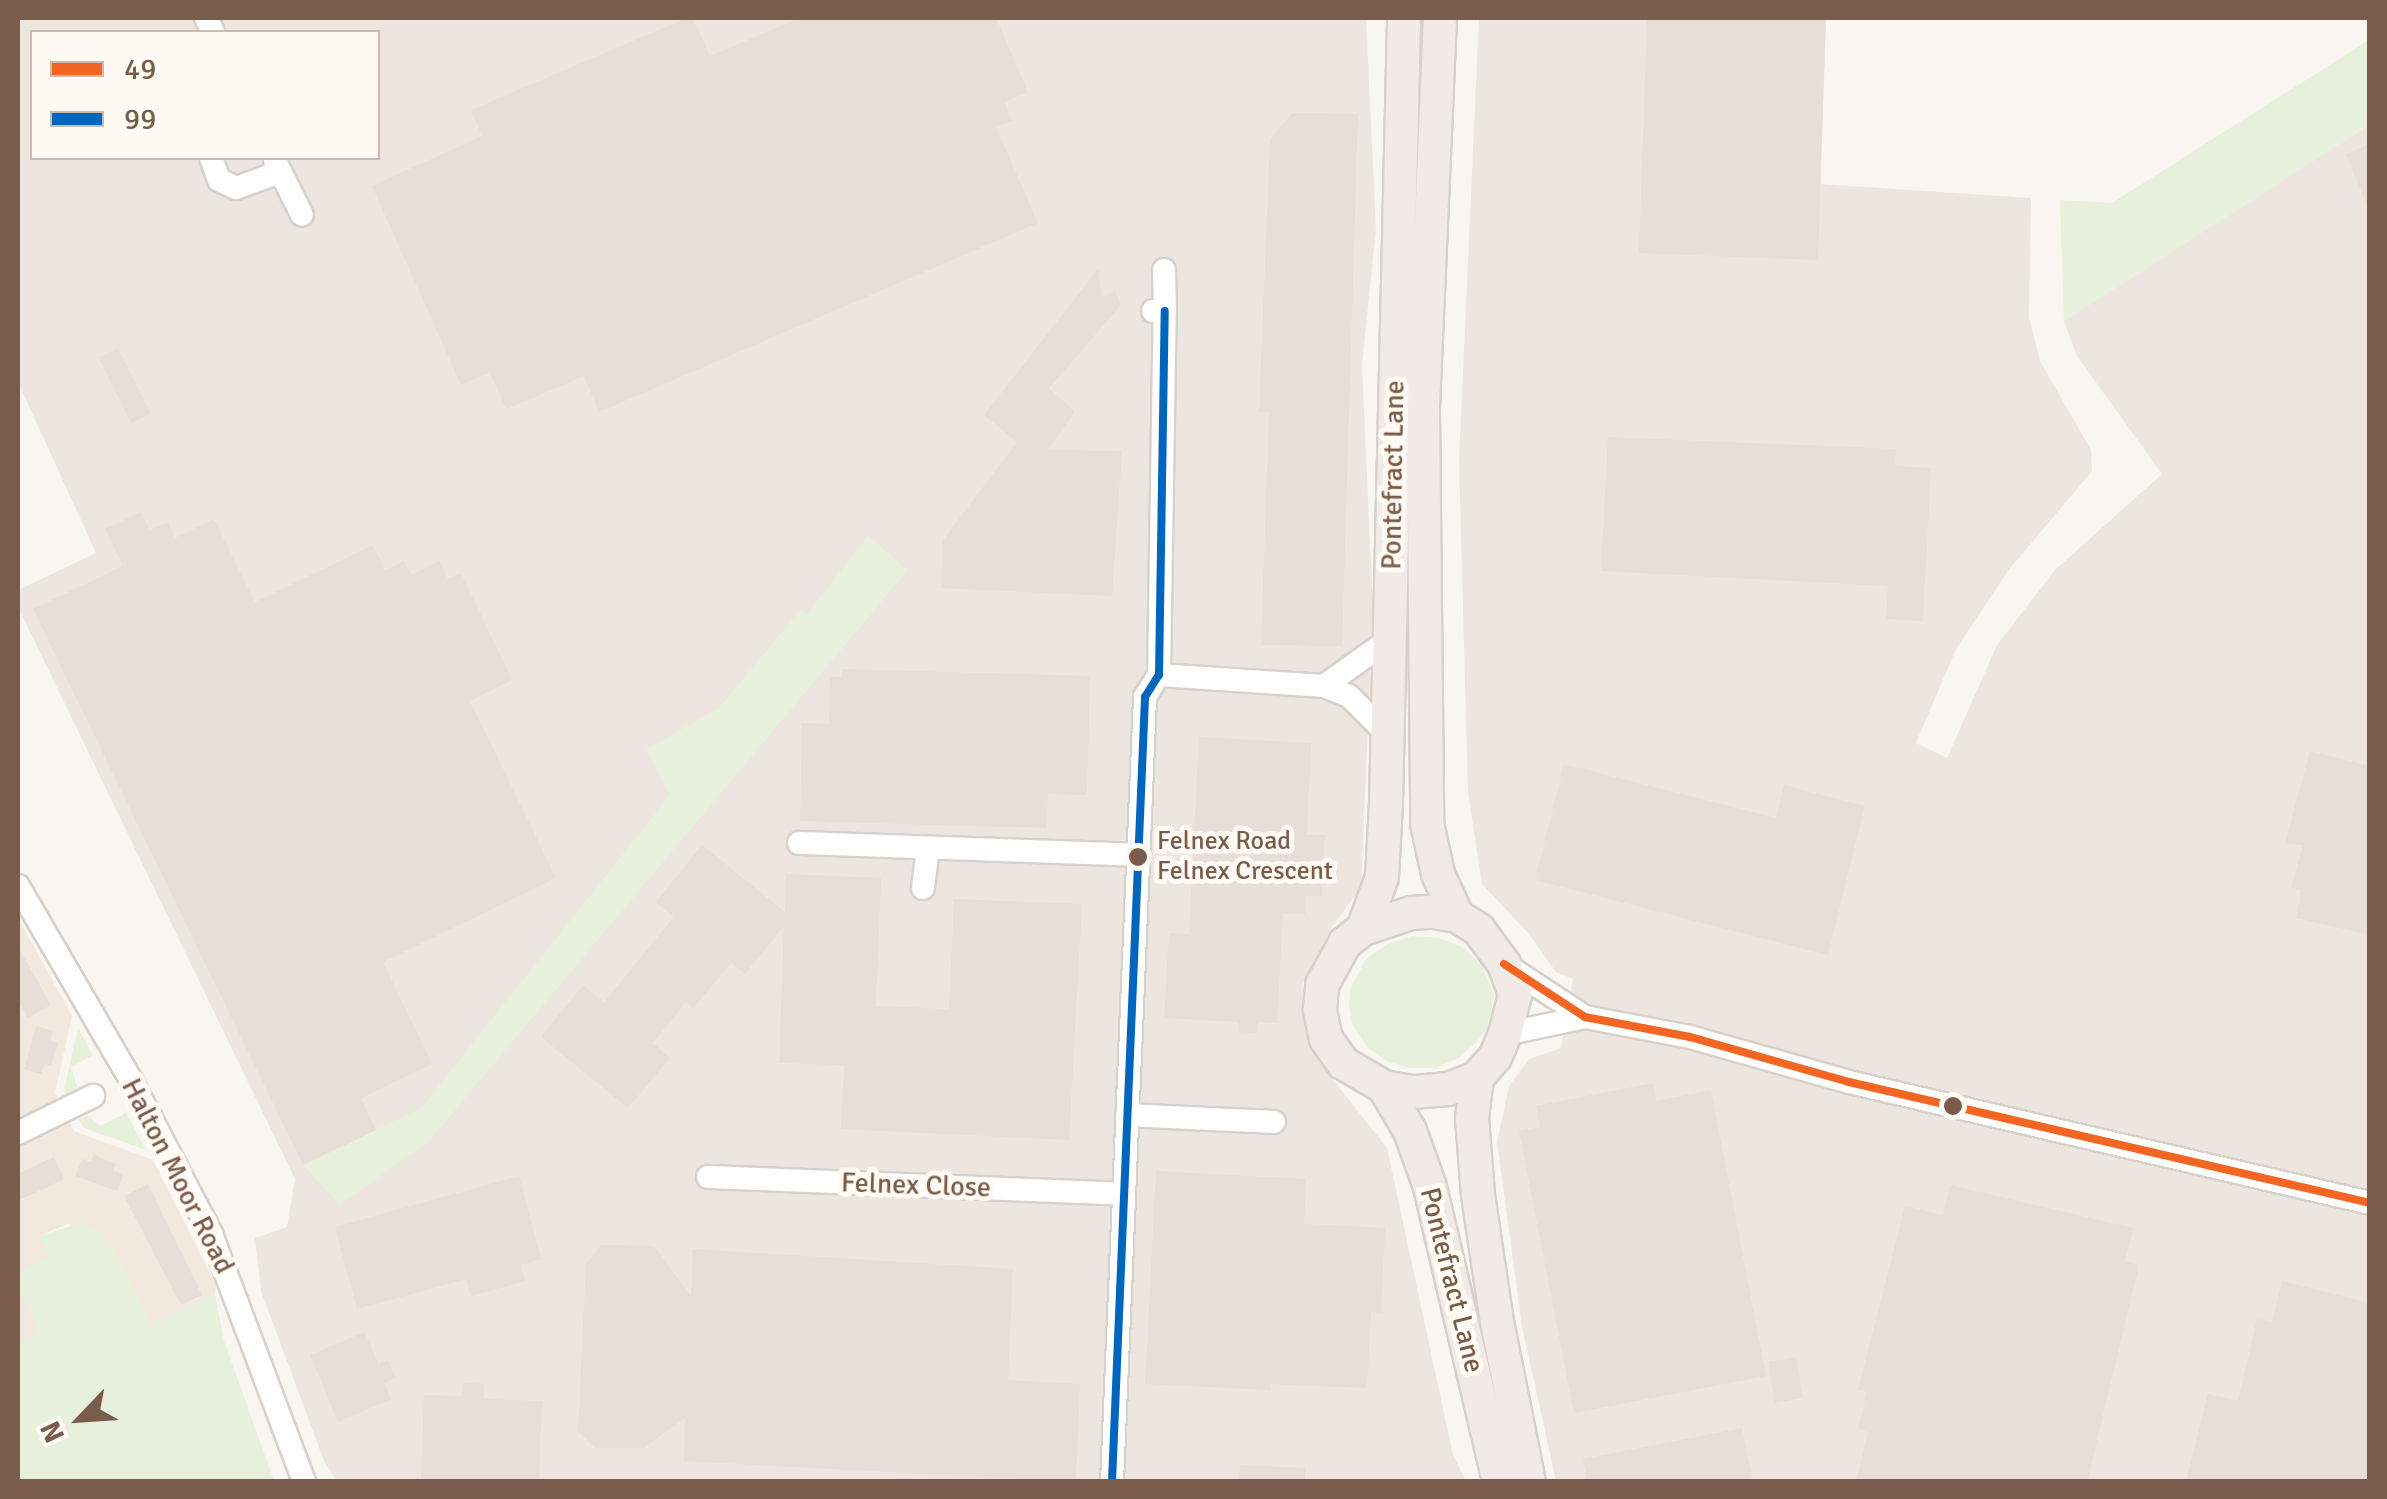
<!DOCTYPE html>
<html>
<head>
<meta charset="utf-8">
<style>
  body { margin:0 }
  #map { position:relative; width:2387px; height:1499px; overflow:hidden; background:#f9f5f0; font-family:Signika,sans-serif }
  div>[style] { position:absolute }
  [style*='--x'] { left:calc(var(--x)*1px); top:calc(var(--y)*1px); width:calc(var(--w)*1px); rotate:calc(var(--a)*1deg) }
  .residential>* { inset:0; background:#f2e8de }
  .industrial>* { inset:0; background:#ede5e0 }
  .green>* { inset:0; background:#e7f0db }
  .building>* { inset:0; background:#e6ded7 }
  .roads { filter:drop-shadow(2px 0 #d7d1cb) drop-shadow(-2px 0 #d7d1cb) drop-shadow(0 2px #d7d1cb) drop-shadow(0 -2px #d7d1cb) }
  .minor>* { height:22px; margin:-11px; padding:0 11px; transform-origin:11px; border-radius:11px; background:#fefefd }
  .highway>* { height:32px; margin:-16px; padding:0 16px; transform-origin:16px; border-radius:16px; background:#f2eae7 }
  .bus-1>* { height:8px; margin:-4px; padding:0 4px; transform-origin:4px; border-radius:4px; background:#f26522 }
  .bus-2>* { height:8px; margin:-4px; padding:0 4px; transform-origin:4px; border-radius:4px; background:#0065bd }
  .dots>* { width:28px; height:28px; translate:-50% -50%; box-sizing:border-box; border:5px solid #fffaf3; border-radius:50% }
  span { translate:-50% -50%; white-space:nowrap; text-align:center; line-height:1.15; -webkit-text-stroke:10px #fffaf3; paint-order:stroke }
  .bus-label { font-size:26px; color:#7a5c4d }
  .left { translate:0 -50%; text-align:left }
  .street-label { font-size:28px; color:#7a5c4d }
  .frame { position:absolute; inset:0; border:20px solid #7a5c4d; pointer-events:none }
  .legend { position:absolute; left:30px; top:30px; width:350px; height:130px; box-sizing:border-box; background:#fffaf3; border:2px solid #cabbb1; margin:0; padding:12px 18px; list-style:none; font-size:30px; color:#7a5c4d }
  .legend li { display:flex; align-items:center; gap:20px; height:50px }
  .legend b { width:50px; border:2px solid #cabbb1 }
  .north { position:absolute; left:30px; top:1369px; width:100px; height:100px; -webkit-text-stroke:8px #fffaf3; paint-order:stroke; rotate:245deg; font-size:28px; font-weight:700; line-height:40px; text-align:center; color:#7a5c4d }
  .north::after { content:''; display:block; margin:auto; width:35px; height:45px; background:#7a5c4d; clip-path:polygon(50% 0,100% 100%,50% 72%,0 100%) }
</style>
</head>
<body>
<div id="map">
  <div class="residential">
    <div style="clip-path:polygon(18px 918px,72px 1016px,55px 1093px,74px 1131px,153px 1160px,216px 1285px,215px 1294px,152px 1325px,99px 1230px,67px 1224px,40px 1236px,51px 1257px,18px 1273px)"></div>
    <div style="clip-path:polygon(18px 1283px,40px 1332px,18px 1342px)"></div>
  </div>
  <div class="industrial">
    <div style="clip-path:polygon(evenodd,18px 18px,1366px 18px,1376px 229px,1362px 365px,1373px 610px,1361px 888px,1331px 928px,1302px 984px,1319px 1062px,1387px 1148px,1453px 1455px,1466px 1481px,337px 1481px,324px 1461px,261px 1291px,255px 1238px,287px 1227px,295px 1179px,18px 607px,18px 590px,96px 553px,18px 382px,18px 18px,32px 32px,378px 32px,378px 158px,32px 158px,32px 32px)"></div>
    <div style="clip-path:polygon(1479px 18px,1826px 18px,1820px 184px,2031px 198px,2029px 317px,2040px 361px,2091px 450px,2092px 471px,2007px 572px,1956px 649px,1916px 743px,1947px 758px,1997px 645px,2056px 569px,2162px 474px,2077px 356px,2064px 321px,2369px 125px,2369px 1481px,1556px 1481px,1522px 1327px,1497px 1142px,1509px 1086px,1529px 1059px,1561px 1048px,1573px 979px,1556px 972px,1529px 934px,1482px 884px,1468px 792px,1459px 461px)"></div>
  </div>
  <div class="green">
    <div style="clip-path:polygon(2369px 40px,2369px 125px,2064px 321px,2060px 200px,2112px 203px)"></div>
    <div style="clip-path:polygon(868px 536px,908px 570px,430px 1140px,340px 1205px,303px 1165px,421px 1108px,670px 795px,646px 749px,718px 709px,801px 609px,807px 614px)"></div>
    <div style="clip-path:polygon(1412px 936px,1439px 938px,1462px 947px,1482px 965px,1494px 996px,1487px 1028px,1477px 1042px,1458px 1058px,1435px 1068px,1410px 1068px,1386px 1061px,1366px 1046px,1353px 1025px,1349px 1007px,1350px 990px,1366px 959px,1387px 944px)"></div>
    <div style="clip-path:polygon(78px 1028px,93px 1055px,71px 1067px,77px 1086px,67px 1098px,64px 1090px)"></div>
    <div style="clip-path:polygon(126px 1113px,146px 1150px,84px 1128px,78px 1119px,89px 1116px,100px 1126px)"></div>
    <div style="clip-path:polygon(80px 1223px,99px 1230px,111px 1244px,152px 1324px,215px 1294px,224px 1341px,274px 1481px,18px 1481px,18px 1342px,40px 1332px,18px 1283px,18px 1273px,50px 1257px,40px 1236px)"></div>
  </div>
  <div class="building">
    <div style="clip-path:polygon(687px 18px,693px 18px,710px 56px,800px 18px,996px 18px,1028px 92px,1004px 102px,1012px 121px,996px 127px,1038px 223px,599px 412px,584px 376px,506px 409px,490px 372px,461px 385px,372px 186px,482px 136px,471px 110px)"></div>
    <div style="clip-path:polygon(1647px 18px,1826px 18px,1818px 260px,1639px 253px)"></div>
    <div style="clip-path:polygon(1293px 113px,1358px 114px,1342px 646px,1261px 645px,1269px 412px,1259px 412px,1270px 139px)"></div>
    <div style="clip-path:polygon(2370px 144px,2370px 210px,2369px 210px,2346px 154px)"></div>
    <div style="clip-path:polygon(1098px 269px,1102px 297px,1115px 291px,1121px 305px,1049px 388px,1075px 412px,1047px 450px,1122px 451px,1112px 596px,941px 588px,943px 540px,1017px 442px,984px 415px)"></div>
    <div style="clip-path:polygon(118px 348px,151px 414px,131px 423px,99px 358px)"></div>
    <div style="clip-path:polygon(1608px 437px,1896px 449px,1895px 466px,1931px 468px,1923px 621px,1886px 619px,1888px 586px,1601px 571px)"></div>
    <div style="clip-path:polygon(141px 512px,150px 530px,168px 522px,175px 538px,214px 519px,255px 602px,373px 545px,385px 570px,404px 561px,411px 575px,439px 561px,448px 579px,461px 573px,512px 680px,470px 701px,556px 878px,383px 962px,432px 1064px,361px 1098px,376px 1130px,303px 1165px,33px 609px,123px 566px,105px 529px)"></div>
    <div style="clip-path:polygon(842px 669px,1090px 676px,1087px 795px,1048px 794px,1047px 828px,800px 821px,802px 723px,829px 724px,830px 677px,842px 677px)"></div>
    <div style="clip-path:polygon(1199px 737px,1311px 743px,1307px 835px,1325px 835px,1322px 896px,1306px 896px,1305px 914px,1283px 913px,1277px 1023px,1258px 1022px,1257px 1033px,1238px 1032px,1239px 1022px,1164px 1018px,1169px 933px,1189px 934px)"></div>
    <div style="clip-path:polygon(2310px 751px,2370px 766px,2370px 935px,2296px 918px,2301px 890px,2291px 887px,2303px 845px,2285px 843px)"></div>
    <div style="clip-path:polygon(1564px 764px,1776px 818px,1784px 785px,1865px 806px,1828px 955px,1535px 880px)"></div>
    <div style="clip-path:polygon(702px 845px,785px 912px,786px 874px,881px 878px,876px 1006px,949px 1009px,954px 899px,1082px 904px,1069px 1140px,841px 1129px,844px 1065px,779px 1063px,784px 926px,745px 974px,731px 963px,693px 1008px,686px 1002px,653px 1043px,670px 1058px,628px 1108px,541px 1037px,583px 985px,604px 1002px,674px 917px,656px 902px)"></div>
    <div style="clip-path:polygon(18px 947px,51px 1005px,28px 1018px,18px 1000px)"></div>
    <div style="clip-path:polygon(36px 1026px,53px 1031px,50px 1041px,58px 1043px,51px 1065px,44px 1064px,41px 1074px,24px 1069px)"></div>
    <div style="clip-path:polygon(1653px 1083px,1656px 1101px,1711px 1090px,1766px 1376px,1574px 1413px,1519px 1131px,1540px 1127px,1536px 1106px)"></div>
    <div style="clip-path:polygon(94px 1155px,116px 1164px,113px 1171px,124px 1174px,117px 1191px,75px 1176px,82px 1159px,91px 1162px)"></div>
    <div style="clip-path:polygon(54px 1157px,64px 1179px,18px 1201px,18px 1174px)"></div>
    <div style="clip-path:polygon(1156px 1171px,1306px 1179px,1304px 1224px,1385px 1228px,1381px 1313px,1371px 1312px,1367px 1388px,1271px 1384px,1271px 1390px,1145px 1384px)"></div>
    <div style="clip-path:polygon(519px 1176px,541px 1259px,521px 1265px,525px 1281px,471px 1296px,466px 1279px,357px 1309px,335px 1227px)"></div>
    <div style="clip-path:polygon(148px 1184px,202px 1295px,181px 1305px,124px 1196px)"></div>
    <div style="clip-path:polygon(1950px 1185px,2133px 1228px,2125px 1262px,2139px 1265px,2087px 1482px,1856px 1482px,1868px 1432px,1858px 1429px,1867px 1392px,1858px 1390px,1905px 1206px,1943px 1215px)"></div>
    <div style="clip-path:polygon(601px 1245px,654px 1246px,691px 1296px,693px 1249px,1013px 1269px,1008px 1380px,1080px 1384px,1076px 1482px,684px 1461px,685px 1418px,644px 1448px,595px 1448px,578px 1431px,586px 1264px)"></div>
    <div style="clip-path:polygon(2282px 1281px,2370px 1303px,2370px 1482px,2186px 1482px,2208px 1394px,2238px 1401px,2257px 1319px,2272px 1322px)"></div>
    <div style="clip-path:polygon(365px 1332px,378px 1364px,388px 1360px,396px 1378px,384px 1383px,391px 1399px,338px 1422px,310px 1355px)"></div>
    <div style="clip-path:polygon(1796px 1357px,1803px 1398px,1775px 1403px,1768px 1362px)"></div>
    <div style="clip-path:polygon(463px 1383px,484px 1384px,484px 1399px,542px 1401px,539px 1482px,421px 1479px,424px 1395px,462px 1396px)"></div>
    <div style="clip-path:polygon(1742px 1428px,1753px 1482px,1587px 1482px,1583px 1459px)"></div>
    <div style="clip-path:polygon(1240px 1465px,1305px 1468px,1305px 1482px,1239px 1482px)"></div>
  </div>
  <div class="roads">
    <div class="minor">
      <div style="--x:206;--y:18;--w:16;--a:63"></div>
      <div style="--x:211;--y:158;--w:23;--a:70"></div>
      <div style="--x:219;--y:180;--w:19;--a:25"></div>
      <div style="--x:236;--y:188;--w:47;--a:-20"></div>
      <div style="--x:275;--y:161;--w:60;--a:63.4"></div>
      <div style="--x:1153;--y:311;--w:12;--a:0"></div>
      <div style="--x:1165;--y:311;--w:41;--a:-91.4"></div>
      <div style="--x:1159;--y:675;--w:165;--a:3.8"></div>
      <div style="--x:1324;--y:686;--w:27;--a:22"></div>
      <div style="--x:1349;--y:696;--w:54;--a:45"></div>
      <div style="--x:1324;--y:686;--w:81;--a:-35.5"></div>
      <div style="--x:799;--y:843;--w:339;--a:2"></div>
      <div style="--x:18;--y:886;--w:225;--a:59.8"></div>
      <div style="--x:131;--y:1080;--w:174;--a:62.5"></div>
      <div style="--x:211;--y:1234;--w:265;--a:69.4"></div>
      <div style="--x:923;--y:888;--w:40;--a:-82.9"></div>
      <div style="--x:1504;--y:964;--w:97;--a:33.2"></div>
      <div style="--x:1585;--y:1017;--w:107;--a:10.8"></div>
      <div style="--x:1690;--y:1037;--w:165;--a:15.8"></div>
      <div style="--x:1849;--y:1082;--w:535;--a:13.07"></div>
      <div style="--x:1505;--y:1034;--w:82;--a:-12"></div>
      <div style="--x:1127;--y:1115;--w:147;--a:2.7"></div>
      <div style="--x:18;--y:1133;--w:84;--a:-26.3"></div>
      <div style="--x:708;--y:1177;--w:416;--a:2.3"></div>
      <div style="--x:1112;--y:1482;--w:786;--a:-87.59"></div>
      <div style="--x:1145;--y:697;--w:26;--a:-58"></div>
      <div style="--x:1159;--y:675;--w:364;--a:-89.1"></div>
    </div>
    <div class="highway">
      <div style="--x:1440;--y:18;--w:395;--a:92.5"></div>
      <div style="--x:1423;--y:413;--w:410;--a:89.4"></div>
      <div style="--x:1427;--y:823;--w:52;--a:77.8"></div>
      <div style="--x:1438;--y:874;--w:46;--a:65.7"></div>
      <div style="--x:1433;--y:912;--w:24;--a:9"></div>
      <div style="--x:1457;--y:916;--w:26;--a:32"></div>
      <div style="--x:1479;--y:930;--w:42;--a:53.7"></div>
      <div style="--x:1504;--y:964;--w:33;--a:70"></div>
      <div style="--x:1515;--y:995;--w:40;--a:104.4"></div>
      <div style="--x:1505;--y:1034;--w:25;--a:113"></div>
      <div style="--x:1495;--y:1057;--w:28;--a:131"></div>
      <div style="--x:1477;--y:1078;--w:31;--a:159"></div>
      <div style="--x:1448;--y:1089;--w:36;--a:175"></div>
      <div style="--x:1412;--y:1092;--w:28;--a:-170"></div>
      <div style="--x:1384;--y:1087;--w:48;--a:-149.7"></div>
      <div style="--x:1343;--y:1063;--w:29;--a:-125"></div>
      <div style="--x:1326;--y:1039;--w:30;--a:-102"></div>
      <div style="--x:1320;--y:1010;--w:25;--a:-85"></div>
      <div style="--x:1322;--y:985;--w:48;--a:-61.3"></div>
      <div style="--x:1345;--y:943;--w:23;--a:-38"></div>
      <div style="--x:1363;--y:929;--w:51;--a:-18.4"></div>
      <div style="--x:1411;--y:913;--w:22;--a:-3"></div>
      <div style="--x:1363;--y:929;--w:55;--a:-69.9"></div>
      <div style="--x:1382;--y:877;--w:75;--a:-86.9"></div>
      <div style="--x:1386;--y:802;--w:784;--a:-88.68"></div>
      <div style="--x:1477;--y:1078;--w:40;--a:97.1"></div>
      <div style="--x:1472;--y:1118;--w:77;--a:85.5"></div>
      <div style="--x:1478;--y:1195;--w:128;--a:81.5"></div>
      <div style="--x:1497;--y:1322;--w:163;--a:78.7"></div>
      <div style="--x:1384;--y:1087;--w:51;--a:59.4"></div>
      <div style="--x:1410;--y:1131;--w:59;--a:70.3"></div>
      <div style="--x:1430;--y:1187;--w:303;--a:76.8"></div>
    </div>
  </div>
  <div class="bus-1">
    <div style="--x:1504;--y:964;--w:97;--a:33.2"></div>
    <div style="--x:1585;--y:1017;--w:107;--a:10.8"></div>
    <div style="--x:1690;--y:1037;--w:165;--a:15.8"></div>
    <div style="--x:1849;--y:1082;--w:535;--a:13.07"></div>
  </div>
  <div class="bus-2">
    <div style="--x:1112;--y:1482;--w:786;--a:-87.59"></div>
    <div style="--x:1145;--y:697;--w:26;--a:-58"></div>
    <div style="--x:1159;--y:675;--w:364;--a:-89.1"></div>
  </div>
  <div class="dots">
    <div style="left:1138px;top:857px;background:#7a5c4d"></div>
    <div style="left:1953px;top:1106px;background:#7a5c4d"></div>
  </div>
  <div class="bus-label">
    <span class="left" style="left:1157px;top:857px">Felnex Road<br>Felnex Crescent</span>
  </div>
  <div class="street-label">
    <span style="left:1393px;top:475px;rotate:-89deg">Pontefract Lane</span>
    <span style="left:178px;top:1176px;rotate:63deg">Halton Moor Road</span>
    <span style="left:916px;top:1185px;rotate:2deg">Felnex Close</span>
    <span style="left:1452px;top:1280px;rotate:76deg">Pontefract Lane</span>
  </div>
  <div class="frame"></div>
  <ul class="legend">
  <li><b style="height:12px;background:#f26522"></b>49</li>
  <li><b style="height:12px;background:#0065bd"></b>99</li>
  </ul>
  <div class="north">N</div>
</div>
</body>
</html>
